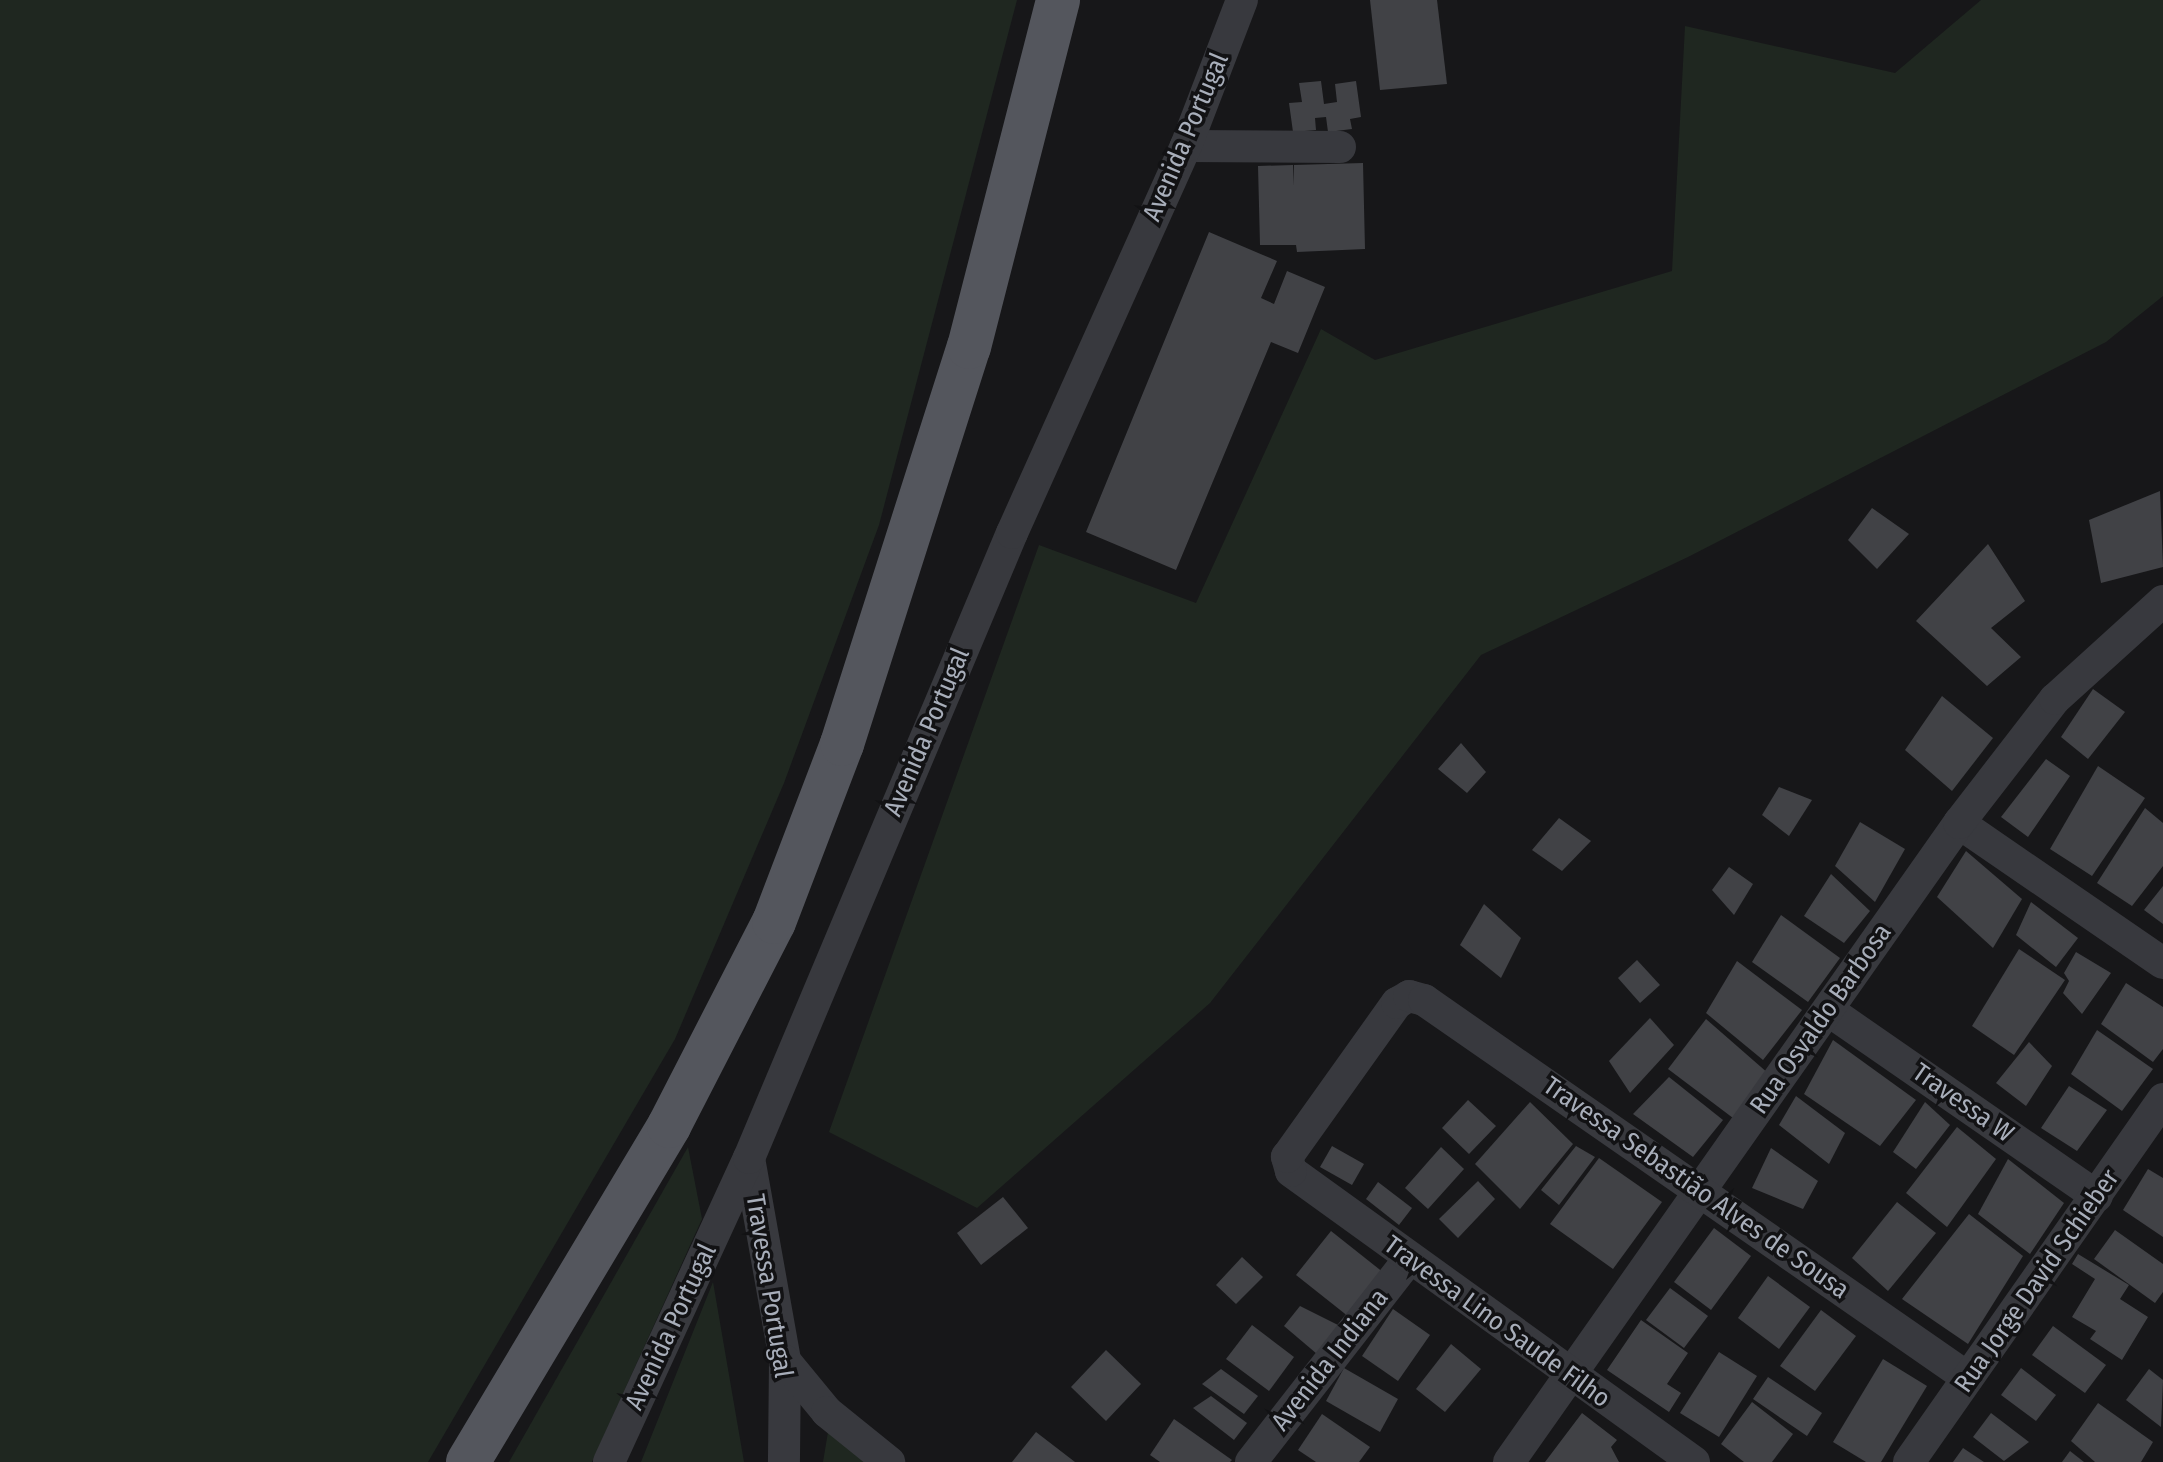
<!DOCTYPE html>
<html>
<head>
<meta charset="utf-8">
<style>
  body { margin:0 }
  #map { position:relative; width:2163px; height:1462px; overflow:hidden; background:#171719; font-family:"Fira Sans Condensed",sans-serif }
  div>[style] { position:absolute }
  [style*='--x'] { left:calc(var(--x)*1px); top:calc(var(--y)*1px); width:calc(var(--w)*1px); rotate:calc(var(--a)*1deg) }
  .green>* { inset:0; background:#1f2720 }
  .building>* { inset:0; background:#414246 }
  .street>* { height:32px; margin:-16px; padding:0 16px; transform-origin:16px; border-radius:16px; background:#38393e }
  .primary>* { height:44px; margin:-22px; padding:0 22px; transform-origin:22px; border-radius:22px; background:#54565d }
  span { translate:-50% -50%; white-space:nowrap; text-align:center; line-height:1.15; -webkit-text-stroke:7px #121214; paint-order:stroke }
  .street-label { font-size:26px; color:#a8aeba }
</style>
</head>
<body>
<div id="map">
  <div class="green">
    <div style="clip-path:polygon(0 0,1017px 0,879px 525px,784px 783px,675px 1039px,428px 1462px,0 1462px)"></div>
    <div style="clip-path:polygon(1981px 0,2163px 0,2163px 296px,2106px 342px,1688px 557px,1481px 655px,1210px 1003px,977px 1208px,829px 1132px,1039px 545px,1196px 603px,1321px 329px,1375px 360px,1672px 271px,1685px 26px,1895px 73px)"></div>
    <div style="clip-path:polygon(688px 1147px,702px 1219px,592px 1462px,509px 1462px)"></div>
    <div style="clip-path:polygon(713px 1282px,744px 1462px,641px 1462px)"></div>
    <div style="clip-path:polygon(829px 1426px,869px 1462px,823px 1462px)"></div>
  </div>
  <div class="building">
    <div style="clip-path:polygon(1370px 0,1437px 0,1447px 84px,1380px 90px)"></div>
    <div style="clip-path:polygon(1321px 81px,1324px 104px,1337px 102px,1335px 84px,1356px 81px,1361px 117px,1350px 119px,1352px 129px,1328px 132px,1326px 117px,1315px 118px,1316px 130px,1293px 132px,1289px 103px,1302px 102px,1299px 83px)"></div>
    <div style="clip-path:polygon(1363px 163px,1365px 249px,1297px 252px,1296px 245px,1260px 245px,1258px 166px,1293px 165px,1293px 186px,1294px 165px)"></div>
    <div style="clip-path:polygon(1209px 232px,1277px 261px,1261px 298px,1274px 304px,1287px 271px,1325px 287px,1298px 353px,1271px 342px,1176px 570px,1086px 532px)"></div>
    <div style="clip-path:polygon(2160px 491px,2163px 567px,2101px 583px,2089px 520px)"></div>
    <div style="clip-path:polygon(1872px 508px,1909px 534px,1877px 569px,1848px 540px)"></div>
    <div style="clip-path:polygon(1988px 544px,2025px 601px,1991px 628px,2021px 657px,1987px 686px,1916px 621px)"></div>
    <div style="clip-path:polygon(2093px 689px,2125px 712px,2088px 759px,2061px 737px)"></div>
    <div style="clip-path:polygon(1942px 696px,1993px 738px,1952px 791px,1905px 750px)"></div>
    <div style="clip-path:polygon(1461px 743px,1486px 772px,1467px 793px,1438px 769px)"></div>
    <div style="clip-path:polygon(2046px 759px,2070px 776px,2028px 837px,2001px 817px)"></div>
    <div style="clip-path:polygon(2098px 766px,2145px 798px,2092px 876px,2050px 849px)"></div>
    <div style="clip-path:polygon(1779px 787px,1812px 800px,1789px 836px,1762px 815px)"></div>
    <div style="clip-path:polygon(2145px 808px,2163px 823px,2163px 866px,2132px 906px,2097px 883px)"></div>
    <div style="clip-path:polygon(1559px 818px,1591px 841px,1562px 871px,1532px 850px)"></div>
    <div style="clip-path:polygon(1860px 822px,1905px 849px,1875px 902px,1835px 866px)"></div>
    <div style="clip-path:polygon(1966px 851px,2022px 899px,1993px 948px,1937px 897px)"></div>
    <div style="clip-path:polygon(1729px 867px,1753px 884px,1734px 915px,1712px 890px)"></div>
    <div style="clip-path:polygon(1831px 874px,1870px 911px,1844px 943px,1804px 916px)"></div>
    <div style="clip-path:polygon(2163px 886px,2163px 924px,2144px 910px)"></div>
    <div style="clip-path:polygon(2031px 902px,2078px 938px,2056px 967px,2016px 935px)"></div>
    <div style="clip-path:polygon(1484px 904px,1521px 938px,1501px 978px,1460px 945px)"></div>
    <div style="clip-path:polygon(1781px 915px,1840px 958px,1808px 1002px,1752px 962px)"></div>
    <div style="clip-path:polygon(2019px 949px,2065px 980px,2014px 1055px,1972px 1026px)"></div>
    <div style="clip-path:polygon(2076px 952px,2111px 973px,2082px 1014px,2063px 993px,2069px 981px,2064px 973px)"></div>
    <div style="clip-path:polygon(1637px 960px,1660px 985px,1640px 1003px,1618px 978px)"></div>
    <div style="clip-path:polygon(1737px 961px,1802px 1010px,1763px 1060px,1706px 1013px)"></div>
    <div style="clip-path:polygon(2126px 983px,2163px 1007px,2163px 1049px,2153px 1062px,2101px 1024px)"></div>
    <div style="clip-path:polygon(1650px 1018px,1674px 1045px,1630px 1093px,1609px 1061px)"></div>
    <div style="clip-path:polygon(1706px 1019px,1769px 1074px,1733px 1118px,1668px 1069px)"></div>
    <div style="clip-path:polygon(2097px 1030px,2153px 1069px,2122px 1111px,2071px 1074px)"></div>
    <div style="clip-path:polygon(1833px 1040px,1916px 1100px,1880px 1146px,1804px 1094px)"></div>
    <div style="clip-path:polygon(2029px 1042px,2052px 1066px,2026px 1106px,1996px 1083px)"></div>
    <div style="clip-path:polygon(1669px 1077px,1723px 1120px,1693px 1157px,1633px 1114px)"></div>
    <div style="clip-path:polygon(2069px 1086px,2107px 1110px,2077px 1151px,2041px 1128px)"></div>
    <div style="clip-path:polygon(1796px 1096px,1845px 1133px,1829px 1164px,1779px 1125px)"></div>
    <div style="clip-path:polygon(1468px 1100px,1496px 1126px,1469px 1154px,1442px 1128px)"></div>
    <div style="clip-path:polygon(1530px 1102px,1573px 1144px,1520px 1209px,1475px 1164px)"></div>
    <div style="clip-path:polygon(1925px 1102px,1950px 1125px,1916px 1169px,1893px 1152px)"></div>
    <div style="clip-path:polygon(1957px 1127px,1996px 1159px,1947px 1227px,1906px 1193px)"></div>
    <div style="clip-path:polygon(1332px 1146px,1364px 1164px,1352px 1185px,1320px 1167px)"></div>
    <div style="clip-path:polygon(1576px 1146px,1595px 1157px,1559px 1205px,1541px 1190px)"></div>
    <div style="clip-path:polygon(1441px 1147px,1464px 1169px,1428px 1209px,1405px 1188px)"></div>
    <div style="clip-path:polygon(1771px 1148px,1818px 1181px,1803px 1209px,1752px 1188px)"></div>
    <div style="clip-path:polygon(1599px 1158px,1662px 1202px,1613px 1269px,1550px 1224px)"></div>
    <div style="clip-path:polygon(2008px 1159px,2064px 1203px,2030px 1254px,1978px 1214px)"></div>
    <div style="clip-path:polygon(2148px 1169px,2163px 1178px,2163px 1237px,2123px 1210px)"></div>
    <div style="clip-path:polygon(1478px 1181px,1495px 1199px,1458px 1238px,1439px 1219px)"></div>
    <div style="clip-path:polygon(1378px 1182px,1412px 1208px,1399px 1225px,1366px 1199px)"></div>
    <div style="clip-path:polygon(1003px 1197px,1028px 1228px,981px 1265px,957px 1233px)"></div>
    <div style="clip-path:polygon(1897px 1202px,1936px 1233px,1888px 1291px,1852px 1258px)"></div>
    <div style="clip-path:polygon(1969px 1214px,2023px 1256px,1968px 1344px,1902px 1299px)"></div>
    <div style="clip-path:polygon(1714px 1228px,1751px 1256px,1711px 1310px,1674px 1282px)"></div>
    <div style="clip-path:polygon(2115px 1230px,2163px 1264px,2163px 1292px,2155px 1303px,2094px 1259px)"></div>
    <div style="clip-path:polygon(1331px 1231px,1384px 1273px,1349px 1317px,1296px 1275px)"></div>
    <div style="clip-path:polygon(2078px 1254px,2129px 1285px,2120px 1299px,2148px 1317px,2122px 1360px,2090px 1339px,2096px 1331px,2072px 1317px,2095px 1279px,2072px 1264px)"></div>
    <div style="clip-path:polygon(1242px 1257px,1263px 1277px,1236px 1304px,1216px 1285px)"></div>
    <div style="clip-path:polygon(1768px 1276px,1810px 1307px,1779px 1349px,1738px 1318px)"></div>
    <div style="clip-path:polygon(1670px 1288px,1708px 1316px,1684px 1348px,1646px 1320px)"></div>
    <div style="clip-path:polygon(1300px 1306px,1340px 1326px,1317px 1354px,1284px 1326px)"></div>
    <div style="clip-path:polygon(1393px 1309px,1430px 1335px,1398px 1381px,1362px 1356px)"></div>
    <div style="clip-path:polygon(1821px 1310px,1856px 1336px,1815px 1391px,1780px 1366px)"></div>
    <div style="clip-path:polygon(1641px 1320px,1688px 1353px,1667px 1384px,1681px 1393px,1669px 1412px,1607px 1370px)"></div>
    <div style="clip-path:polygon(1252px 1325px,1294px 1357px,1269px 1391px,1226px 1359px)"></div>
    <div style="clip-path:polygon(2053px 1326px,2106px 1365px,2085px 1393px,2032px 1355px)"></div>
    <div style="clip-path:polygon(1451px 1344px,1481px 1369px,1445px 1412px,1416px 1389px)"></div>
    <div style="clip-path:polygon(1106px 1350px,1141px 1384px,1106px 1421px,1071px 1387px)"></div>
    <div style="clip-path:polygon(1719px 1352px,1757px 1376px,1719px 1437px,1680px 1413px)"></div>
    <div style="clip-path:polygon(1883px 1359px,1927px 1386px,1881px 1462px,1866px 1462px,1833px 1442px)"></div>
    <div style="clip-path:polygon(1344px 1368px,1398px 1399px,1380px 1432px,1326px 1401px)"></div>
    <div style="clip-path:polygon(2021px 1368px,2056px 1395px,2036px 1421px,2001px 1395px)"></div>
    <div style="clip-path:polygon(1221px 1369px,1258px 1396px,1244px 1414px,1202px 1384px)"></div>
    <div style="clip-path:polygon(2149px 1369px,2163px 1380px,2161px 1427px,2126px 1400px)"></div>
    <div style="clip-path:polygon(1768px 1377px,1822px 1413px,1807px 1436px,1753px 1399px)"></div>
    <div style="clip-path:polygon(1211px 1396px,1247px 1423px,1234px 1440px,1193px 1408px)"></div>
    <div style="clip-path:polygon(1752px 1402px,1793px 1434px,1772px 1462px,1744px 1462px,1721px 1444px)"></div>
    <div style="clip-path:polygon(2098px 1403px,2153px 1442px,2141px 1462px,2095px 1462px,2071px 1441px)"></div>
    <div style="clip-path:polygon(1582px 1413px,1617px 1440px,1611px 1447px,1619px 1462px,1545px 1462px)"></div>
    <div style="clip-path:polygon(1991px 1413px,2029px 1442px,2004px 1461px,1973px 1437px)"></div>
    <div style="clip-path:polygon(1322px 1414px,1370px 1447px,1359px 1462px,1316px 1462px,1298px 1450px)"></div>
    <div style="clip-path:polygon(1174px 1419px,1232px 1460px,1230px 1462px,1160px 1462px,1150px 1455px)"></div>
    <div style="clip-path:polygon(1036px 1432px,1075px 1462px,1012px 1462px)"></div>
    <div style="clip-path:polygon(1963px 1448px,1984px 1462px,1953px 1462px)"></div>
    <div style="clip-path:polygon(2070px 1451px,2084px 1462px,2062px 1462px)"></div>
  </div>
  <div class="street">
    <div style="--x:1186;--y:146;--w:154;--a:0.4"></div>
    <div style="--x:1959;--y:823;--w:247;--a:34.5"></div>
    <div style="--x:1828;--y:1010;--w:327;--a:34.7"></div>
    <div style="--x:749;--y:1158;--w:206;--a:79.9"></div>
    <div style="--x:785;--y:1361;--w:101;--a:90.6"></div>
    <div style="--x:785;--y:1361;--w:66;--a:50.5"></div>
    <div style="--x:827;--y:1412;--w:80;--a:38.9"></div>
    <div style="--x:609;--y:1462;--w:335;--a:-65.3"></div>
    <div style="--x:749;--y:1158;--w:678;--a:-67.18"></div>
    <div style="--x:1012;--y:533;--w:424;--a:-65.8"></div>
    <div style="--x:1186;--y:146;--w:156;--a:-69"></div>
    <div style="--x:1251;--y:1462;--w:257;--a:-52.1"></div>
    <div style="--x:1509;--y:1462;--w:782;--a:-54.85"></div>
    <div style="--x:1959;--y:823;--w:157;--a:-52.3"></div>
    <div style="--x:2055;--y:699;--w:146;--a:-42.2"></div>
    <div style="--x:1694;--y:1462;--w:497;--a:-144.2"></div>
    <div style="--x:1291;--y:1171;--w:15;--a:-106"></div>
    <div style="--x:1287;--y:1157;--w:189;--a:-54.5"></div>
    <div style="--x:1397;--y:1003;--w:14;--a:-30"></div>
    <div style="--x:1409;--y:996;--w:16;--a:15"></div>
    <div style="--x:1424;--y:1000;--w:662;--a:34.79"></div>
    <div style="--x:1909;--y:1462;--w:443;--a:-55"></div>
  </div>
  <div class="primary">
    <div style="--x:468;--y:1462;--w:392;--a:-59.1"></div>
    <div style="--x:669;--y:1126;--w:229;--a:-62.8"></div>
    <div style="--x:774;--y:922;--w:191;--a:-69.1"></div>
    <div style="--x:842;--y:744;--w:417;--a:-72.3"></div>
    <div style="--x:969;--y:347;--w:358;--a:-75.6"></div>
  </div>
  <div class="street-label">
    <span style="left:1186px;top:137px;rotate:-67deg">Avenida Portugal</span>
    <span style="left:927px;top:732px;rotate:-67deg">Avenida Portugal</span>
    <span style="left:1821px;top:1019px;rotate:-55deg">Rua Osvaldo Barbosa</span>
    <span style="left:1963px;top:1103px;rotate:35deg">Travessa W</span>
    <span style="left:1696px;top:1188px;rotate:35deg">Travessa Sebastião Alves de Sousa</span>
    <span style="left:2037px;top:1281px;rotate:-55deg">Rua Jorge David Schieber</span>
    <span style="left:769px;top:1286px;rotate:81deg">Travessa Portugal</span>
    <span style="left:1497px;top:1322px;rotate:36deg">Travessa Lino Saude Filho</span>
    <span style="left:671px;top:1327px;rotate:-65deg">Avenida Portugal</span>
    <span style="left:1330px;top:1360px;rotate:-52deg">Avenida Indiana</span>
  </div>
</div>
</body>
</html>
